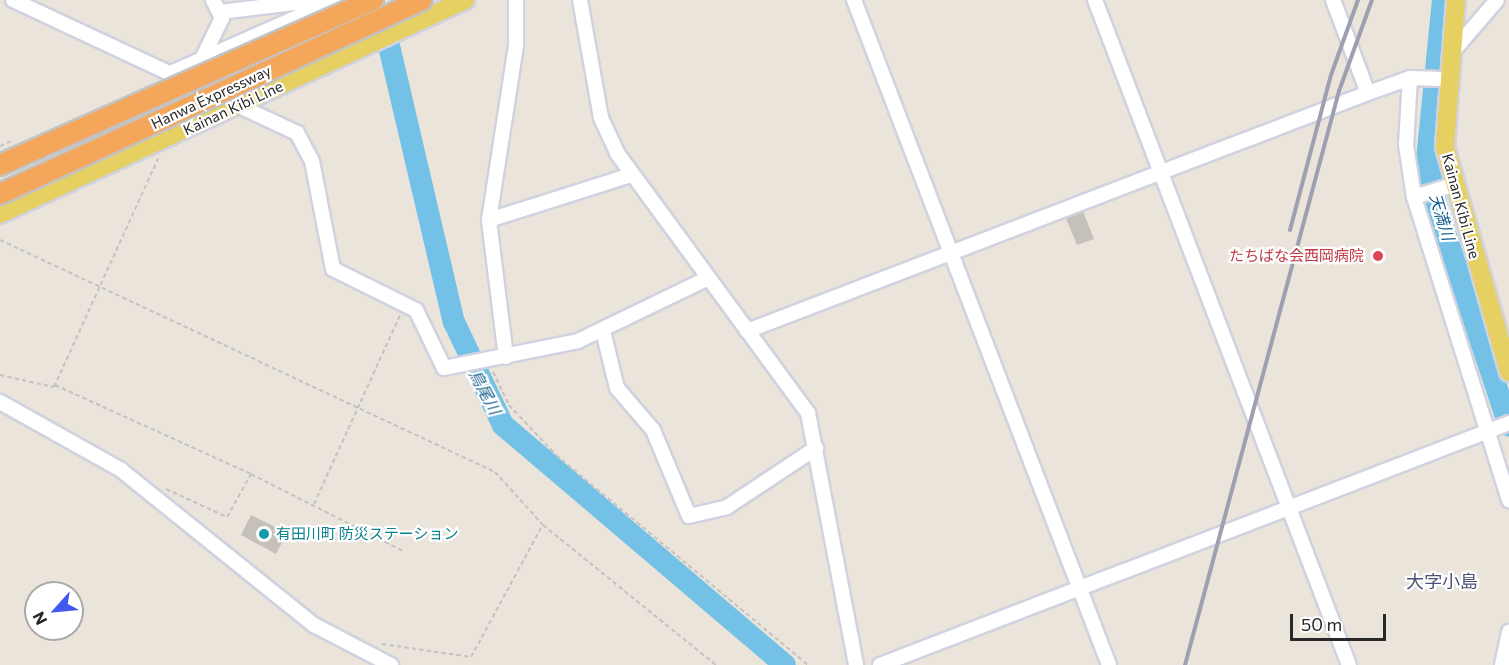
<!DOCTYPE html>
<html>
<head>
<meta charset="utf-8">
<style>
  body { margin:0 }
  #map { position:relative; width:1509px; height:665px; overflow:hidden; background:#eae4da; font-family:Commissioner,"Noto Sans JP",sans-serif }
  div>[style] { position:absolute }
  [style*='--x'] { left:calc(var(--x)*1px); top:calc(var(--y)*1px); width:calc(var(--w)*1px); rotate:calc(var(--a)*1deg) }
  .river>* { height:22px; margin:-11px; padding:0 11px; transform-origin:11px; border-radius:11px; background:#73c1e6 }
  .building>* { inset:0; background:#c5c1ba }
  .path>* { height:2px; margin-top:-1px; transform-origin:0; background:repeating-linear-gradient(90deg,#c3c3c3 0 4.5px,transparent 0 7.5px) }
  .roads { filter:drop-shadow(2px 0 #d0d2e0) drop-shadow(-2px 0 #d0d2e0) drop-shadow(0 2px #d0d2e0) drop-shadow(0 -2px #d0d2e0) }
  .minor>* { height:14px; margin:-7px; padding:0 7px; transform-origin:7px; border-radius:7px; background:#fff }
  .major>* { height:18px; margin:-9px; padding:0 9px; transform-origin:9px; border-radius:9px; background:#e7d062 }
  .rail>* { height:4px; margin:-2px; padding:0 2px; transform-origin:2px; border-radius:2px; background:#9e9fb1 }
  .bridges { filter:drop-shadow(2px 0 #c3c3c3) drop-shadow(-2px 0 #c3c3c3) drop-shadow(0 2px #c3c3c3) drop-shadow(0 -2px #c3c3c3) }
  .highway-bridge>* { height:20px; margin:-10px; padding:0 10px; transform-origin:10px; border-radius:10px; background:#f4a75b }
  .dots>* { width:16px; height:16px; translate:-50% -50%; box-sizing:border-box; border:3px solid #fff; border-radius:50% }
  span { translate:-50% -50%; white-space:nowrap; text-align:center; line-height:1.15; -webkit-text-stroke:4.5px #fff; paint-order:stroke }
  .street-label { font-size:15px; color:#282828 }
  .health-label { font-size:15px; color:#be3a42 }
  .right { translate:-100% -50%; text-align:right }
  .culture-label { font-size:15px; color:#0d838f }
  .left { translate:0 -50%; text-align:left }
  .water-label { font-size:16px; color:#155e8f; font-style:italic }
  .quarter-label { font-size:18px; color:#4c5176 }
  .north { position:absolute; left:24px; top:581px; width:60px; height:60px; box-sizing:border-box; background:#fff; border:2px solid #a9a9a9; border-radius:50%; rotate:243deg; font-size:16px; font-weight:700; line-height:24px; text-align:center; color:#282828 }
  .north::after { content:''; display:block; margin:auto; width:21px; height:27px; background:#4358ee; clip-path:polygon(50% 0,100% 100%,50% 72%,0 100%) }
  .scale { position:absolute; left:1290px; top:614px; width:96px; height:27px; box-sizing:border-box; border:3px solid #282828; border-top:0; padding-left:8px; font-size:18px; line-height:21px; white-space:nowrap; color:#282828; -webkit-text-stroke:4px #fff; paint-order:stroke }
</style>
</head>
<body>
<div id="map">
  <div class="river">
    <div style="--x:1443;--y:0;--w:160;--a:95.7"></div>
    <div style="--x:1427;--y:159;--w:54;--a:78.3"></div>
    <div style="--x:1438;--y:212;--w:225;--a:71.6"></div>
    <div style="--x:382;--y:16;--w:314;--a:76.8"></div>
    <div style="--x:454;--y:322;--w:114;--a:64.6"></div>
    <div style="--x:503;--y:425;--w:370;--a:40.4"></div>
  </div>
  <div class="building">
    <div style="clip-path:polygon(1082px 209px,1094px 239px,1077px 245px,1065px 216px)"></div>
    <div style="clip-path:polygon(251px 515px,287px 533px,276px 554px,241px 535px)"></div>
  </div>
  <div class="path">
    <div style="--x:0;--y:146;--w:12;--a:-24"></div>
    <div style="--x:0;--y:240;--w:547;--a:25.11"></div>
    <div style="--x:495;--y:472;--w:72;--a:47.8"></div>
    <div style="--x:543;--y:525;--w:223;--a:39"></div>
    <div style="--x:493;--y:372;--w:37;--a:64"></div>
    <div style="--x:509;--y:405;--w:69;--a:46.8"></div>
    <div style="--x:556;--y:455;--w:328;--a:39.8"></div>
    <div style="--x:0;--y:375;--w:55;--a:12.5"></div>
    <div style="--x:54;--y:387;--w:251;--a:-65.5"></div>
    <div style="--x:55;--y:385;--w:215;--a:24.4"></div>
    <div style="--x:166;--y:489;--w:67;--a:24.7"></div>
    <div style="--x:227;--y:517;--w:49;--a:-60.8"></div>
    <div style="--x:251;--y:474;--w:170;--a:26.9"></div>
    <div style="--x:314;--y:504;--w:208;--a:-65.5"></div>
    <div style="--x:382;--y:644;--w:90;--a:8.3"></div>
    <div style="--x:471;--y:657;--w:149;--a:-61.5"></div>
  </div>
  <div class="roads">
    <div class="minor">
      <div style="--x:13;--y:0;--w:314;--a:25.1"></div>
      <div style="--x:297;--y:133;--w:32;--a:62"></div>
      <div style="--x:312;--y:161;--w:110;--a:79"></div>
      <div style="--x:333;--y:269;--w:93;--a:26.3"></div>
      <div style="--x:416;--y:310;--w:64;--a:64.2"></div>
      <div style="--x:444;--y:368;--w:137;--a:-11.4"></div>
      <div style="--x:578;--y:341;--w:142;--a:-25.8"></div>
      <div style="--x:580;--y:0;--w:120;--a:79.9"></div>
      <div style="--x:601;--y:118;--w:38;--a:65"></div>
      <div style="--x:617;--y:153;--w:323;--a:53.7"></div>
      <div style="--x:808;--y:413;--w:257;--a:79.2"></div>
      <div style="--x:854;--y:0;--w:712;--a:69.02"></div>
      <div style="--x:1095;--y:0;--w:712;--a:69.1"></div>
      <div style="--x:1333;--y:0;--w:99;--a:69.4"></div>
      <div style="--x:220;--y:12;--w:99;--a:-7"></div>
      <div style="--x:1450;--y:55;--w:72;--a:-49.5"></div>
      <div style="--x:202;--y:59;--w:46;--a:-64"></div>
      <div style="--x:222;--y:18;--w:20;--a:-117"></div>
      <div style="--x:171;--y:73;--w:180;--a:-23.9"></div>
      <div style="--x:1410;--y:78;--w:67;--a:93.4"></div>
      <div style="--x:1406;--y:145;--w:53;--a:81.3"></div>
      <div style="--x:1414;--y:197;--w:41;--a:-17.1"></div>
      <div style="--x:1414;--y:197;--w:318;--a:72.6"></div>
      <div style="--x:489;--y:220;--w:149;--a:-17.6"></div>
      <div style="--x:603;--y:331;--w:59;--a:76.2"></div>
      <div style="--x:617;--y:388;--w:55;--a:49.4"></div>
      <div style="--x:653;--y:430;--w:93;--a:67.3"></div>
      <div style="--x:689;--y:516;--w:39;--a:-13"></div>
      <div style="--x:727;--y:507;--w:107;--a:-33.5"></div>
      <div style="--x:747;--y:331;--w:665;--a:-20.97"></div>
      <div style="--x:1368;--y:93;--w:45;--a:-19.7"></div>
      <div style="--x:1410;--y:78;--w:38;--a:2"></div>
      <div style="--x:506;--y:357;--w:138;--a:-97.1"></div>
      <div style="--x:489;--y:220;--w:177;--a:-81.2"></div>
      <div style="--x:516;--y:45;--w:45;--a:-90"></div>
      <div style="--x:0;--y:402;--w:139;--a:29.3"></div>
      <div style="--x:121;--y:470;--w:248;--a:38.8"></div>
      <div style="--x:314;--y:625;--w:87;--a:27.5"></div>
      <div style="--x:880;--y:665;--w:674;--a:-21.04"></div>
      <div style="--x:1502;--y:665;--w:34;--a:-78"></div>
    </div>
    <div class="major">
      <div style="--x:1456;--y:0;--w:147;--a:94.3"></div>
      <div style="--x:1445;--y:147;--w:234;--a:74.1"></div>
      <div style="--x:0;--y:214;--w:512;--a:-24.71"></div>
    </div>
  </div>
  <div class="rail">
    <div style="--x:1290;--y:230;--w:160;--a:-75.2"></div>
    <div style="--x:1331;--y:75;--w:80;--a:-70.2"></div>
    <div style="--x:1185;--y:665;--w:594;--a:-74.98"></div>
    <div style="--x:1339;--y:91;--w:97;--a:-70.1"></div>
  </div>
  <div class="bridges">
    <div class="highway-bridge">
      <div style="--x:0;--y:165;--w:408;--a:-23.9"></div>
      <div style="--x:0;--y:194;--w:464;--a:-24.7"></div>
    </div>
  </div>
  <div class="dots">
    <div style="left:1378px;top:256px;background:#e0444e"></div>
    <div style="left:264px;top:534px;background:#0f9aa8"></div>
  </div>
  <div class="street-label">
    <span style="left:211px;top:97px;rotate:-25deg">Hanwa Expressway</span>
    <span style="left:233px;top:108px;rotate:-25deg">Kainan Kibi Line</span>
    <span style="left:1461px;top:206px;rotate:75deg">Kainan Kibi Line</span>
  </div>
  <div class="health-label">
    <span class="right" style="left:1364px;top:256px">たちばな会西岡病院</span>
  </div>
  <div class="culture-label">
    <span class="left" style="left:276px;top:534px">有田川町 防災ステーション</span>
  </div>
  <div class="water-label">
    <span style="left:1442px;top:217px;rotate:73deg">天満川</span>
    <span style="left:485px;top:392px;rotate:62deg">鳥尾川</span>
  </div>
  <div class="quarter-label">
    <span style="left:1442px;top:581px">大字小島</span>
  </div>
  <div class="north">N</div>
  <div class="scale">50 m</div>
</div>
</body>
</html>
